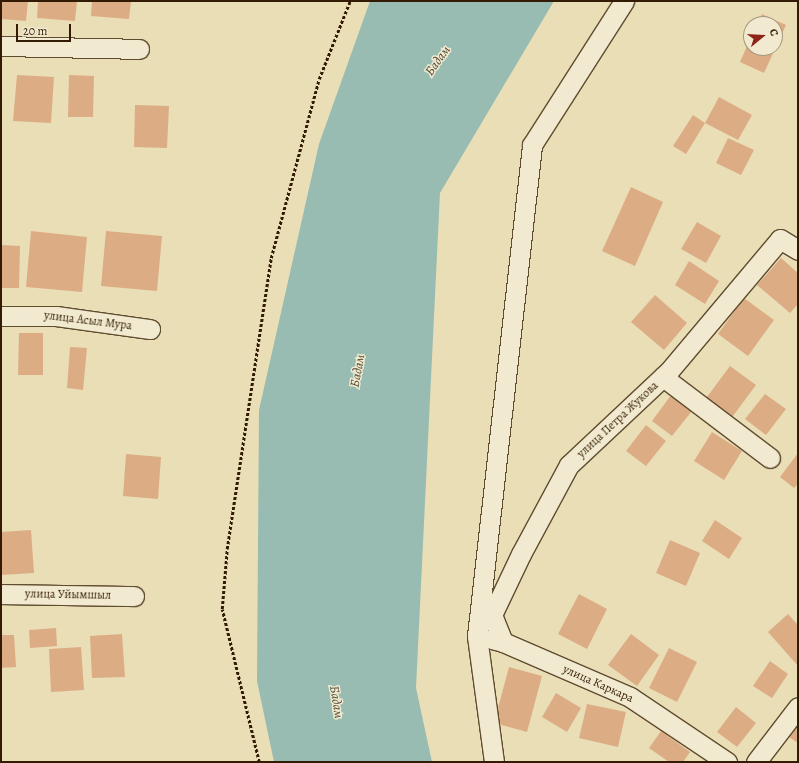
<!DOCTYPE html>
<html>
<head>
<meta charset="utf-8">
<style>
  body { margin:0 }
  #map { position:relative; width:799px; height:763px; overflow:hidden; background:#eadeb7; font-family:Alegreya,serif }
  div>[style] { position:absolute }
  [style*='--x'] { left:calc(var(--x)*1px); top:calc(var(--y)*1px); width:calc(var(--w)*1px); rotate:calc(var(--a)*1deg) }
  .water>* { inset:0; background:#98bcb1 }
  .building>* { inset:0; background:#dcad85 }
  .path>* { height:2.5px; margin-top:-1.25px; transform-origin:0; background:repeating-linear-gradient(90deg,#321b02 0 3px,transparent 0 5px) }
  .roads { filter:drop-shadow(1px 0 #604c2f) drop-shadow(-1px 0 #604c2f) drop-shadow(0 1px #604c2f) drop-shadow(0 -1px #604c2f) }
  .minor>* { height:19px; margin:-9.5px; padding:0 9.5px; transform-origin:9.5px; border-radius:9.5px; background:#f1ead0 }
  span { translate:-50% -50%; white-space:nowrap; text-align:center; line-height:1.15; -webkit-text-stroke:3px #f1ead0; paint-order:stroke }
  .street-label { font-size:12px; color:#321b02 }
  .water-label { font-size:13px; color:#514b37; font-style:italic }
  .frame { position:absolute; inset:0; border:2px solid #321b02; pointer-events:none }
  .north { position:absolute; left:743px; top:16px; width:40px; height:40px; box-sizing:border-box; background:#f1ead0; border:1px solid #a5977e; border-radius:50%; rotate:72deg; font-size:11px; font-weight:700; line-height:16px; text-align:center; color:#321b02 }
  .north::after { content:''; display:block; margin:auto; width:14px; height:18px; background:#8f2418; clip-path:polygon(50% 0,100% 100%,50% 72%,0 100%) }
  .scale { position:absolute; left:16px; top:24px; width:55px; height:18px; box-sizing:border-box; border:2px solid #321b02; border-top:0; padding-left:5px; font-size:12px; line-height:14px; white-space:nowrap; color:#321b02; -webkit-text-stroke:3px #f1ead0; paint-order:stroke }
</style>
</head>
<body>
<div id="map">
  <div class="water">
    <div style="clip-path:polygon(370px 1px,554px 1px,440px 193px,416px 688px,432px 762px,274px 762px,257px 681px,259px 410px,319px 144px)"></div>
  </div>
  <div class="building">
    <div style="clip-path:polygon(1px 1px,28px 1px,26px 21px,1px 19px)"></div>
    <div style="clip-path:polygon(38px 1px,77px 1px,75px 21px,37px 18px)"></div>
    <div style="clip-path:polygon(92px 1px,131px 1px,129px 19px,91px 16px)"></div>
    <div style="clip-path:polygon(762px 14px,786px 25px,764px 73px,740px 62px,751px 37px,751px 48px,775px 48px,775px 24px,757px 24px)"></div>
    <div style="clip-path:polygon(17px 75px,54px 77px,51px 123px,13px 121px)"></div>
    <div style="clip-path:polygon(69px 75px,94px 76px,93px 117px,68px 117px)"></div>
    <div style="clip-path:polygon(719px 97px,752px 115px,738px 140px,705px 123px)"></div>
    <div style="clip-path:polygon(135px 105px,169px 106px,167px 148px,134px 147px)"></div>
    <div style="clip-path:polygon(693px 115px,705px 123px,686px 154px,673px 146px)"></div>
    <div style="clip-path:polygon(728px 138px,754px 150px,741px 175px,716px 163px)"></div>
    <div style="clip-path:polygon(631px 187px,663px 202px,635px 266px,602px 251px)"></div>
    <div style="clip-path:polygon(697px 222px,721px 236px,706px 263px,681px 249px)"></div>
    <div style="clip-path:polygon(31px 231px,87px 237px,82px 292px,26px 287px)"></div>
    <div style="clip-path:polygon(106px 231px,162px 236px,157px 291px,101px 286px)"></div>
    <div style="clip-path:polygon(1px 245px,20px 246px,19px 288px,1px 288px)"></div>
    <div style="clip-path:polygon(781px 258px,798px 273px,798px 304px,790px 313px,757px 285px)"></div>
    <div style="clip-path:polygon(689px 261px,719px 281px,705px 304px,675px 285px)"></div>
    <div style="clip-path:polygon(655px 295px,687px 323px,664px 350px,631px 322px)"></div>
    <div style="clip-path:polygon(744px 298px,774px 320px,748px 356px,718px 334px)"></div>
    <div style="clip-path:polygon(19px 333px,43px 333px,43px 375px,18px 375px)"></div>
    <div style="clip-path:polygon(70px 347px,87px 348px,83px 390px,67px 388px)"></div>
    <div style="clip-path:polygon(730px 366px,756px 385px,730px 420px,704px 401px)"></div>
    <div style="clip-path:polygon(765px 394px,786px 409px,766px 435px,745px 419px)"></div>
    <div style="clip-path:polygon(671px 395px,692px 411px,672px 436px,652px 421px)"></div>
    <div style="clip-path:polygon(646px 425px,666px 441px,646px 466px,626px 451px)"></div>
    <div style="clip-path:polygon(712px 432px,742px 451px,724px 480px,694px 461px)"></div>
    <div style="clip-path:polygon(798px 453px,798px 484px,794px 488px,780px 477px)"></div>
    <div style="clip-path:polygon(126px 454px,161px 457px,158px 499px,123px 496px)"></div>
    <div style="clip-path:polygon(715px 520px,742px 538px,729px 559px,702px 541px)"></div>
    <div style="clip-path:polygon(31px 530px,34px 573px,1px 575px,1px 532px)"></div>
    <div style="clip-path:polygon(670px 540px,700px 553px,686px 586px,656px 573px)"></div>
    <div style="clip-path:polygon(579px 594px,607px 609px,587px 649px,558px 634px)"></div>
    <div style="clip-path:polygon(788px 614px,798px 625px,798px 666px,768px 632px)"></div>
    <div style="clip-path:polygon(56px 628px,57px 646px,30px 648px,29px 630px)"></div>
    <div style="clip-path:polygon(122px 634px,125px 677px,92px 678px,90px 636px)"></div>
    <div style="clip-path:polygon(631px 634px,659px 655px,637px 686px,608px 665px)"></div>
    <div style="clip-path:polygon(1px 635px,14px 635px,16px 667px,1px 668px)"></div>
    <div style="clip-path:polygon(81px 647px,84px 690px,51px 692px,49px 649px)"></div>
    <div style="clip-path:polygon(669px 648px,697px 662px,677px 702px,649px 688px)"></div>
    <div style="clip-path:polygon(770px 661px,788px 674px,772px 698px,753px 686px)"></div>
    <div style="clip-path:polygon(509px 667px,542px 676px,527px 732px,494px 723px)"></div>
    <div style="clip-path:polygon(556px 693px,581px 708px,567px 732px,542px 717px)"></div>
    <div style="clip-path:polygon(587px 704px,626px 712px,618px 747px,579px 738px)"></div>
    <div style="clip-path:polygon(736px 707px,756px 723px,737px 747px,717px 732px)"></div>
    <div style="clip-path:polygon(798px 719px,798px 743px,786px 735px)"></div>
    <div style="clip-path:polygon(661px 731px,690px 752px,683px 762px,669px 762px,649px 748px)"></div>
  </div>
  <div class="path">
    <div style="--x:259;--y:762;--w:157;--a:-103.6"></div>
    <div style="--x:222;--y:609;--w:60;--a:-85.2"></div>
    <div style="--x:227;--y:549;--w:294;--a:-81.4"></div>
    <div style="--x:271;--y:258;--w:185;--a:-75"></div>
    <div style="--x:319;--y:79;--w:84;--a:-68.3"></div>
  </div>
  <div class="roads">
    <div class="minor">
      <div style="--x:1;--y:46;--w:138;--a:1.2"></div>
      <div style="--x:1;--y:316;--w:55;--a:0"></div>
      <div style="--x:56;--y:316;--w:95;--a:7.9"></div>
      <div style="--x:663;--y:377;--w:134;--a:37.1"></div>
      <div style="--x:1;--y:594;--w:133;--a:0.9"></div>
      <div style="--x:492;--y:639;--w:11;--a:15"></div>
      <div style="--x:503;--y:642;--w:138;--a:23.4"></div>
      <div style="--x:630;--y:697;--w:117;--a:33.8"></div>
      <div style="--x:503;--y:642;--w:29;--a:-112"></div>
      <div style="--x:492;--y:615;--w:68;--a:-64.6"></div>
      <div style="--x:521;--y:554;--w:101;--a:-61.7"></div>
      <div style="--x:569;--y:465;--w:137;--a:-43.2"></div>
      <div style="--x:669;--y:371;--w:172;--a:-49.9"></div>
      <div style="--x:780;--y:239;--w:21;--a:31"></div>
      <div style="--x:494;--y:762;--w:127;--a:-97.7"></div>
      <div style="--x:477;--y:636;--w:494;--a:-83.6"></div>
      <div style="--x:532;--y:145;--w:171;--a:-57.4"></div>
      <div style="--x:756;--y:762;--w:69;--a:-52.6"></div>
    </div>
  </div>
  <div class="street-label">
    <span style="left:88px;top:321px;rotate:7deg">улица Асыл Мура</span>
    <span style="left:618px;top:420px;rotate:-43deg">улица Петра Жукова</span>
    <span style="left:68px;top:595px;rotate:1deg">улица Уйымшыл</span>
    <span style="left:598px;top:684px;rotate:24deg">улица Каркара</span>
  </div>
  <div class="water-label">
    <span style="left:438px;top:61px;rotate:-54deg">Бадам</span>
    <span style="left:358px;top:371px;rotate:-79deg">Бадам</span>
    <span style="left:336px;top:702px;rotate:81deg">Бадам</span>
  </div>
  <div class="frame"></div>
  <div class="north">С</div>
  <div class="scale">20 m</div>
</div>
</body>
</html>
